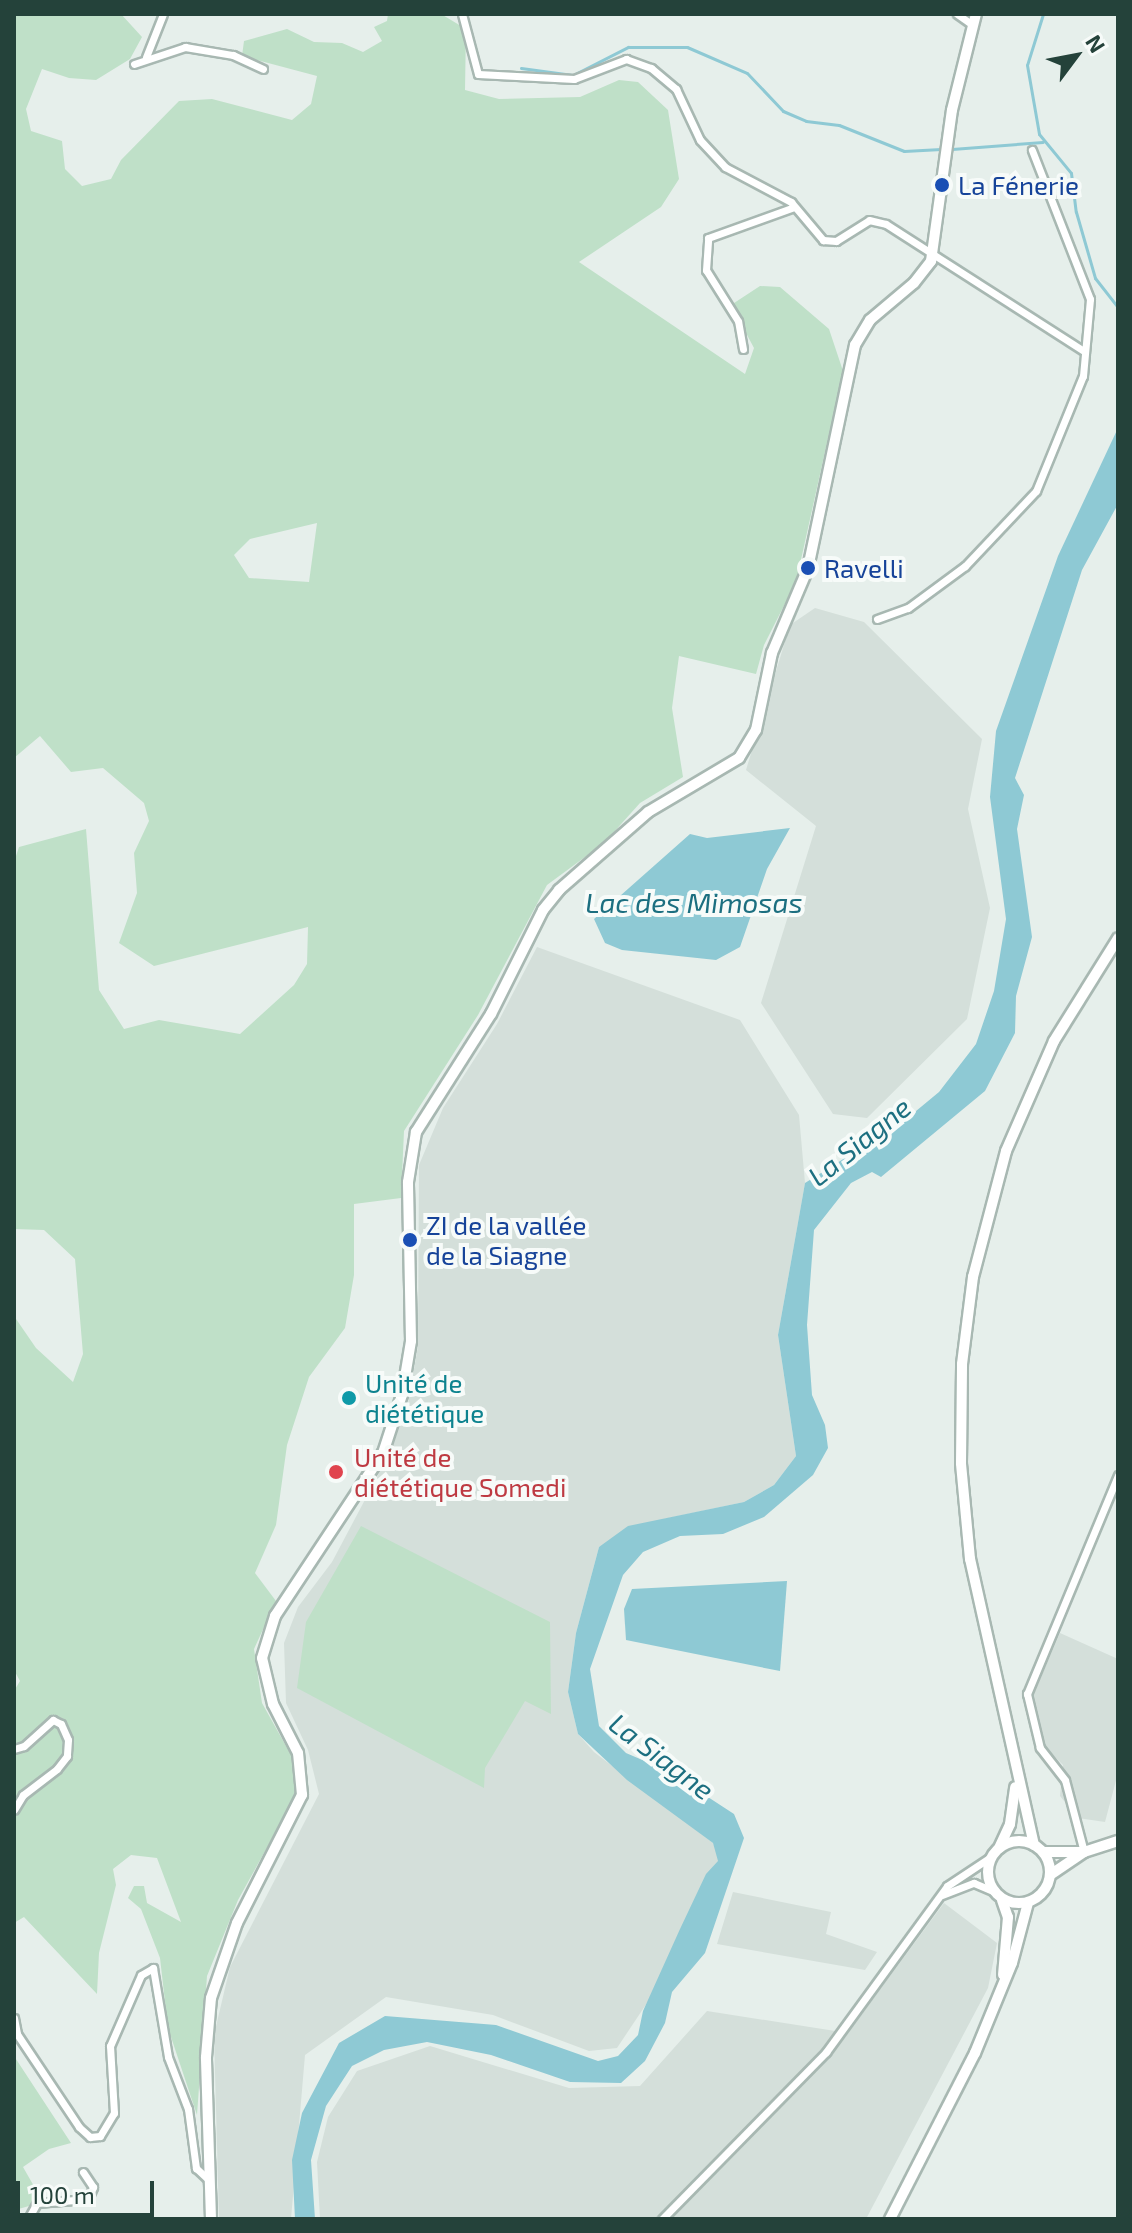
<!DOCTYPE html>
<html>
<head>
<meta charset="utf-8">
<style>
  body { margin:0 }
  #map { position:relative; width:1132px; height:2233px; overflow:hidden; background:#e6efeb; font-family:"Exo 2",sans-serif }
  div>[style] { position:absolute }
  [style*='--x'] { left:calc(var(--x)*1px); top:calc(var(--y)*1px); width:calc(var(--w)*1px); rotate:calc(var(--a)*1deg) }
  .built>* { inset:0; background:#d4dfda }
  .green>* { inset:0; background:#bfe0c8 }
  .water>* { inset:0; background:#8ec9d4 }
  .stream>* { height:3px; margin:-1.5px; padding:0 1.5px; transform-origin:1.5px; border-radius:1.5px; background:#8ec9d4 }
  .roads { filter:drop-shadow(2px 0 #a8b8b2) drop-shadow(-2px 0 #a8b8b2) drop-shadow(0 2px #a8b8b2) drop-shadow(0 -2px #a8b8b2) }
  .street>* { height:7px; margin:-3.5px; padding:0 3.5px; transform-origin:3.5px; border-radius:3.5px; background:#fff }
  .secondary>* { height:10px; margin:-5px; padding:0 5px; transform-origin:5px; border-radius:5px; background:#fff }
  .secondary>.ring { margin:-5px; padding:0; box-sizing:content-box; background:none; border:10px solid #fff; border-radius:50% }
  .dots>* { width:22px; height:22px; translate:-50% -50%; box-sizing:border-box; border:4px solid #f7fbf9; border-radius:50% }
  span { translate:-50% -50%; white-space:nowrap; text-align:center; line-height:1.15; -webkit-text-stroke:8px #f7fbf9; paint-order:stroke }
  .transit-label { font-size:26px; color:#164399 }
  .left { translate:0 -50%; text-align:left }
  .culture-label { font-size:26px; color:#0d838f }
  .health-label { font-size:26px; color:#be3a42 }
  .water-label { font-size:28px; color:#1c6f80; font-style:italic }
  .frame { position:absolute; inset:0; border:16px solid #24423a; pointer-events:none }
  .north { position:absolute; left:1036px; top:16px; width:80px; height:80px; -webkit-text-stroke:6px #f7fbf9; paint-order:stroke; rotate:58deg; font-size:22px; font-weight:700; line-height:32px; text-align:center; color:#24423a }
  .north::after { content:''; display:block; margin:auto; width:28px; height:36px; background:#24423a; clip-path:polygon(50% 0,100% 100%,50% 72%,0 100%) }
  .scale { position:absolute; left:16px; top:2181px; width:138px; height:36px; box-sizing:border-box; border:4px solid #24423a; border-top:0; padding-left:10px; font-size:24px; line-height:28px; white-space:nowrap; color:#24423a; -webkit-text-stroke:6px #f7fbf9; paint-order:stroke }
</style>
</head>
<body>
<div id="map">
  <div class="built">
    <div style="clip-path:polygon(815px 608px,864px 622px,982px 739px,968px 809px,990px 908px,967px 1019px,867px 1118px,833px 1114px,761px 1003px,816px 826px,746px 770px,790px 625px)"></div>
    <div style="clip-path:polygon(537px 947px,740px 1020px,799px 1115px,805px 1183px,778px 1335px,796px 1456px,774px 1485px,744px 1502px,664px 1519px,599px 1547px,576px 1633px,568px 1692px,578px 1734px,594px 1752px,713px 1843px,729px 1880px,617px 2048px,589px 2051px,493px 2015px,386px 1997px,305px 2055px,291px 2219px,219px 2219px,214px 2035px,230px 1967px,319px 1794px,308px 1750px,286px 1703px,284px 1643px,298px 1607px,332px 1562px,385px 1462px,408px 1404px,418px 1346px,419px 1165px,443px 1108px,497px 1024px)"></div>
    <div style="clip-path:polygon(1060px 1633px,1118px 1659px,1118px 1773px,1105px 1822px,1078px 1818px,1060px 1796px,1063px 1765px,1043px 1745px,1032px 1698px)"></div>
    <div style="clip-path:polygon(733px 1892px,831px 1912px,826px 1934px,877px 1952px,865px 1970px,717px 1944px)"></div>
    <div style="clip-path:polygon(944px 1903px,997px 1943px,988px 1988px,866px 2219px,320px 2219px,317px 2162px,328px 2117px,357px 2071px,430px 2046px,569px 2088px,640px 2086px,707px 2011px,848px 2033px)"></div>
  </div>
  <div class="green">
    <div style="clip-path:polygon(evenodd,14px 14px,121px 14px,142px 37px,130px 59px,96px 80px,69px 78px,42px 69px,26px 109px,31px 131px,62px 141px,65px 169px,82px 186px,111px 179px,121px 160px,179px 101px,212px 99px,292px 120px,311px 104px,317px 76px,242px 56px,244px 41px,287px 29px,314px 42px,342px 43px,363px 52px,382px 41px,374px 27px,387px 21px,388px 14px,441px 14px,466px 29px,465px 90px,499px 99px,580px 97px,619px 80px,638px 82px,668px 110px,679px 179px,661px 207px,579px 262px,745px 374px,754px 348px,731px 305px,760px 286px,780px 287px,829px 329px,843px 371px,796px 582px,764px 645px,756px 674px,679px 656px,672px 708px,683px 777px,640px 803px,604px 843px,547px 885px,478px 1015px,404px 1131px,401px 1198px,354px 1204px,354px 1275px,345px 1328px,309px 1377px,287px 1445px,276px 1525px,255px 1573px,276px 1601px,254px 1649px,262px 1703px,291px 1755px,296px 1795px,238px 1900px,207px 1976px,197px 2115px,168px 2028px,160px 1958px,141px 1909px,128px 1898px,134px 1886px,144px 1886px,147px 1903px,181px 1922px,157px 1858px,131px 1855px,113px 1869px,116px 1885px,99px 1953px,97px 1994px,24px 1917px,14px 1923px,14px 1691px,20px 1681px,14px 1670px,14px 1316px,36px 1348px,73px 1382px,83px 1354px,75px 1259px,44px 1230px,14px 1229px,14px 862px,19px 847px,86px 829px,99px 990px,124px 1029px,159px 1020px,240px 1034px,294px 985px,307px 964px,308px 927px,154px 966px,119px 943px,137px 893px,134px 853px,149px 821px,144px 803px,103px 768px,71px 772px,40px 736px,14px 758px,14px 14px,317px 523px,309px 582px,249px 578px,234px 555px,250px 539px,317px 523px)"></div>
    <div style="clip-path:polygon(361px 1526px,550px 1622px,551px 1714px,525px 1701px,485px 1768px,484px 1788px,297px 1688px,306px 1622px)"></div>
    <div style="clip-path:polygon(14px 2056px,71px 2143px,49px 2149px,23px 2167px,43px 2202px,15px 2210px)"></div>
  </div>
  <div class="water">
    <div style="clip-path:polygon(1118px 428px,1118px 504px,1082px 570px,1015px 778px,1024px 795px,1017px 829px,1032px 937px,1016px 996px,1015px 1033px,985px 1091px,881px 1177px,872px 1172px,851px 1183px,814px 1230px,807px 1325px,812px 1395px,825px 1425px,828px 1448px,813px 1475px,764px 1517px,723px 1534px,680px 1536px,643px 1552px,623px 1575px,590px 1669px,599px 1726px,626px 1753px,668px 1771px,734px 1814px,744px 1838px,705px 1953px,672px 1992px,665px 2023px,645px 2061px,621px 2083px,570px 2082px,491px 2055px,427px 2042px,384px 2050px,352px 2066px,326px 2106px,311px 2160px,315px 2219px,295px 2219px,292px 2160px,302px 2113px,339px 2043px,385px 2016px,496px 2025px,598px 2061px,618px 2056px,638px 2035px,643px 2011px,680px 1929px,706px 1874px,718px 1861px,713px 1843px,627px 1780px,578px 1734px,568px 1692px,576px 1633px,599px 1547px,628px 1526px,744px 1502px,774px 1485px,796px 1456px,778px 1335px,805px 1183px,904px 1121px,939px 1092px,976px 1044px,994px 991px,1006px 919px,990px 797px,996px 731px,1058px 556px)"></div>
    <div style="clip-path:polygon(790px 828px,767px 869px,740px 947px,716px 960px,622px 950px,605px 943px,594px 919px,690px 834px,707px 838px)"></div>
    <div style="clip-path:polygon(787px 1581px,780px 1671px,626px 1640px,624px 1609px,632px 1589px)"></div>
  </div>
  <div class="stream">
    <div style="--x:1043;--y:14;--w:53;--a:107.4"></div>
    <div style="--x:1027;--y:65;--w:70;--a:80.1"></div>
    <div style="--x:1039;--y:134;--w:50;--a:50.6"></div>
    <div style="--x:1071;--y:173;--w:39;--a:83"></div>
    <div style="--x:1076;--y:212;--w:69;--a:73.9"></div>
    <div style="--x:1095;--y:278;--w:37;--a:52"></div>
    <div style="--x:521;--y:68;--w:52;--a:7.7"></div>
    <div style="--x:573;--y:75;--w:62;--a:-27"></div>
    <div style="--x:628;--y:47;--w:59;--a:0"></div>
    <div style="--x:687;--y:47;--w:65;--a:23.4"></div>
    <div style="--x:747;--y:73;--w:52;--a:46.5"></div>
    <div style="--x:783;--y:111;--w:25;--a:23"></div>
    <div style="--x:806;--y:121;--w:33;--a:7"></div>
    <div style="--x:839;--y:125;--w:70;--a:21.8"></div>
    <div style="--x:904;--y:151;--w:37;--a:-3"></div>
    <div style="--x:952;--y:149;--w:91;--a:-4.4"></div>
  </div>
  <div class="roads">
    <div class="street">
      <div style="--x:462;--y:14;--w:62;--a:75.1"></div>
      <div style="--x:478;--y:74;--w:96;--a:3"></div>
      <div style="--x:574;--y:79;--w:56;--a:-21"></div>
      <div style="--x:626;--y:59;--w:27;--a:20"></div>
      <div style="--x:651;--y:68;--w:33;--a:40"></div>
      <div style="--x:676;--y:89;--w:56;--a:64.8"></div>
      <div style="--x:700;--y:140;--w:37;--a:47"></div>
      <div style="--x:725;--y:167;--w:75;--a:27.9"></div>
      <div style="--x:791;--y:202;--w:50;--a:49.9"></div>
      <div style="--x:823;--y:240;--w:13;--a:4"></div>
      <div style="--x:836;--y:241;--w:39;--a:-32"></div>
      <div style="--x:869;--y:220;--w:17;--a:13"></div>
      <div style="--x:886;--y:224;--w:235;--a:32.7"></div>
      <div style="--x:957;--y:14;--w:19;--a:35"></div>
      <div style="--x:146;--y:57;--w:46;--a:-68.4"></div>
      <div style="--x:134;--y:64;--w:54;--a:-18.4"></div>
      <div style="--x:185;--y:47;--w:49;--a:9.5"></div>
      <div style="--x:233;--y:55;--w:33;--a:25"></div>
      <div style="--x:743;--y:349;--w:28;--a:-100"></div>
      <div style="--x:738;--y:321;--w:60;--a:-122.1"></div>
      <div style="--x:706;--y:270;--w:32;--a:-86"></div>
      <div style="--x:708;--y:238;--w:91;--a:-19.8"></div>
      <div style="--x:877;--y:619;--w:33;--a:-20"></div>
      <div style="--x:908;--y:608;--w:71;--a:-36.4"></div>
      <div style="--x:965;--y:566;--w:103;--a:-46.6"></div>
      <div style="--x:1036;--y:491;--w:124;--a:-67.8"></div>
      <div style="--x:1083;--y:376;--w:77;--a:-84.8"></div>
      <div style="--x:1090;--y:299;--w:160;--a:-111.3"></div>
      <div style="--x:14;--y:1749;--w:10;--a:-17"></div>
      <div style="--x:24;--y:1746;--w:39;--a:-42"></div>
      <div style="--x:53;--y:1720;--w:9;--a:27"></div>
      <div style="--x:61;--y:1724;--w:17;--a:66"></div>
      <div style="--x:68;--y:1740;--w:16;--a:94"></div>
      <div style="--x:67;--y:1756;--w:16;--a:128"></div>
      <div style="--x:57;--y:1769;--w:43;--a:142.6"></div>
      <div style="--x:23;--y:1795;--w:17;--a:121"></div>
      <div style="--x:1084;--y:1852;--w:74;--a:-104.8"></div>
      <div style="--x:1065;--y:1780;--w:41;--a:-128"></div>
      <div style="--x:1040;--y:1748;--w:56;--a:-103.5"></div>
      <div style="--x:1027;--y:1694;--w:237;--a:-67.4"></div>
      <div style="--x:942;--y:1895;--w:34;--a:-21"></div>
      <div style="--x:974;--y:1883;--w:23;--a:23"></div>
      <div style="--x:14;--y:2018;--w:16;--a:79"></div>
      <div style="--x:17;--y:2034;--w:112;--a:56.3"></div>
      <div style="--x:79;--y:2127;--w:15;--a:42"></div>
      <div style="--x:90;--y:2137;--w:10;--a:-6"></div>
      <div style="--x:100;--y:2136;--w:27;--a:-59"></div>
      <div style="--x:114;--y:2113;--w:67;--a:-93.4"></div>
      <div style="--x:110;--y:2046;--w:77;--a:-66.4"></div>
      <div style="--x:141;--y:1975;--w:14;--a:-30"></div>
      <div style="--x:153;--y:1968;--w:90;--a:80.4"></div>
      <div style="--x:168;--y:2057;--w:56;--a:69"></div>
      <div style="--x:188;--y:2109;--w:60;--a:82.3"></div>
      <div style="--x:196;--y:2168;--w:19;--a:43"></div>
      <div style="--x:28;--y:2219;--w:18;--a:-61"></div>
      <div style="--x:37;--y:2203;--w:51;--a:-4.5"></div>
      <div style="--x:88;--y:2199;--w:13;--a:-67"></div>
      <div style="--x:93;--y:2187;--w:18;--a:-124"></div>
      <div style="--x:662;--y:2219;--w:234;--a:-45.5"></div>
      <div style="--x:826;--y:2052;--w:205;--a:-53.9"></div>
      <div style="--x:947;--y:1886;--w:54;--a:-33.7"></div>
    </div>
    <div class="secondary">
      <div class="ring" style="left:988px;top:1841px;width:52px;height:52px"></div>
      <div style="--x:1034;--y:1845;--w:293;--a:-102.6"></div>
      <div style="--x:970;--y:1559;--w:96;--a:-95.4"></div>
      <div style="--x:961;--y:1463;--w:99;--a:-89.4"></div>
      <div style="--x:962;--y:1364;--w:88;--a:-82.8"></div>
      <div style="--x:973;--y:1277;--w:130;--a:-75.3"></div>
      <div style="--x:1006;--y:1151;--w:120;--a:-66.4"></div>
      <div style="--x:1054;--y:1041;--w:121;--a:-58.1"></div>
      <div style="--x:999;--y:1848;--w:26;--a:-65"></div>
      <div style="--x:1010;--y:1824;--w:37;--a:-82"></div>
      <div style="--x:1044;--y:1852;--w:38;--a:0"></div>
      <div style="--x:1050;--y:1875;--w:41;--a:-34.1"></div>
      <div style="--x:1084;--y:1852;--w:36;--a:-18"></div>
      <div style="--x:1002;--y:1900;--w:18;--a:71"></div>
      <div style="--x:1008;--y:1917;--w:58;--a:94.9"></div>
      <div style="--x:211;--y:2219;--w:162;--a:-91.8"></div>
      <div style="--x:206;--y:2057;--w:59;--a:-85.2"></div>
      <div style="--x:211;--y:1998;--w:79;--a:-70.9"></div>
      <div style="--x:237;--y:1923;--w:144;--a:-63.1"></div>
      <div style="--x:302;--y:1795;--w:42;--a:-95.4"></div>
      <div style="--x:298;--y:1753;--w:55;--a:-117"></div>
      <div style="--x:273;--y:1704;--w:47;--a:-103.4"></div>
      <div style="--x:262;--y:1658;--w:44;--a:-72.8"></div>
      <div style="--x:275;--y:1616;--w:196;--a:-56.5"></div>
      <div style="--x:383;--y:1453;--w:61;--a:-71.9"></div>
      <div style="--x:402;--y:1395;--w:55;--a:-80.5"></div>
      <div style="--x:411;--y:1341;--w:159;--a:-91.1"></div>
      <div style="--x:408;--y:1182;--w:51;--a:-80.9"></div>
      <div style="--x:416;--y:1132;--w:140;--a:-57.6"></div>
      <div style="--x:491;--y:1014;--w:116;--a:-63.4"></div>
      <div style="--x:543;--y:910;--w:26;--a:-51"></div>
      <div style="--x:559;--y:890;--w:118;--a:-41.2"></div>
      <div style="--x:648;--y:812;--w:106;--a:-30.7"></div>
      <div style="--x:739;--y:758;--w:33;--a:-59"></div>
      <div style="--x:756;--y:730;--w:79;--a:-78.3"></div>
      <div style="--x:772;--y:653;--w:92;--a:-67"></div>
      <div style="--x:808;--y:568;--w:228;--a:-78.1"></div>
      <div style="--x:855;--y:345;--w:29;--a:-59"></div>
      <div style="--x:870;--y:320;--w:57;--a:-40.1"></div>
      <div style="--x:914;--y:283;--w:28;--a:-52"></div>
      <div style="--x:931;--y:261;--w:152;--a:-82.1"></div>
      <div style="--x:952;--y:110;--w:99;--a:-76"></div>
      <div style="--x:890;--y:2219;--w:186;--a:-62.9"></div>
      <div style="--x:975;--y:2053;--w:97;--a:-67.7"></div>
      <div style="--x:1012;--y:1963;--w:62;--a:-75.1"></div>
    </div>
  </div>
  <div class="dots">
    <div style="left:942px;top:185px;background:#1a4fb4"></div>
    <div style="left:808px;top:568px;background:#1a4fb4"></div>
    <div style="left:410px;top:1240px;background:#1a4fb4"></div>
    <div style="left:349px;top:1398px;background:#0f9aa8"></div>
    <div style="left:336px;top:1472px;background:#e0444e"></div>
  </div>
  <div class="transit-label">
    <span class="left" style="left:958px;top:185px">La Fénerie</span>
    <span class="left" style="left:824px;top:568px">Ravelli</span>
    <span class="left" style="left:426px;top:1240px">ZI de la vallée<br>de la Siagne</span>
  </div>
  <div class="culture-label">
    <span class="left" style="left:365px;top:1398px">Unité de<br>diététique</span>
  </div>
  <div class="health-label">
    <span class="left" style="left:354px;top:1472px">Unité de<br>diététique Somedi</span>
  </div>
  <div class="water-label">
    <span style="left:694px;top:902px">Lac des Mimosas</span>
    <span style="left:859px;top:1141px;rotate:-39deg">La Siagne</span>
    <span style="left:662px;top:1756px;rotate:37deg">La Siagne</span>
  </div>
  <div class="frame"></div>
  <div class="north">N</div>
  <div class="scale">100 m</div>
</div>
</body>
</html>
